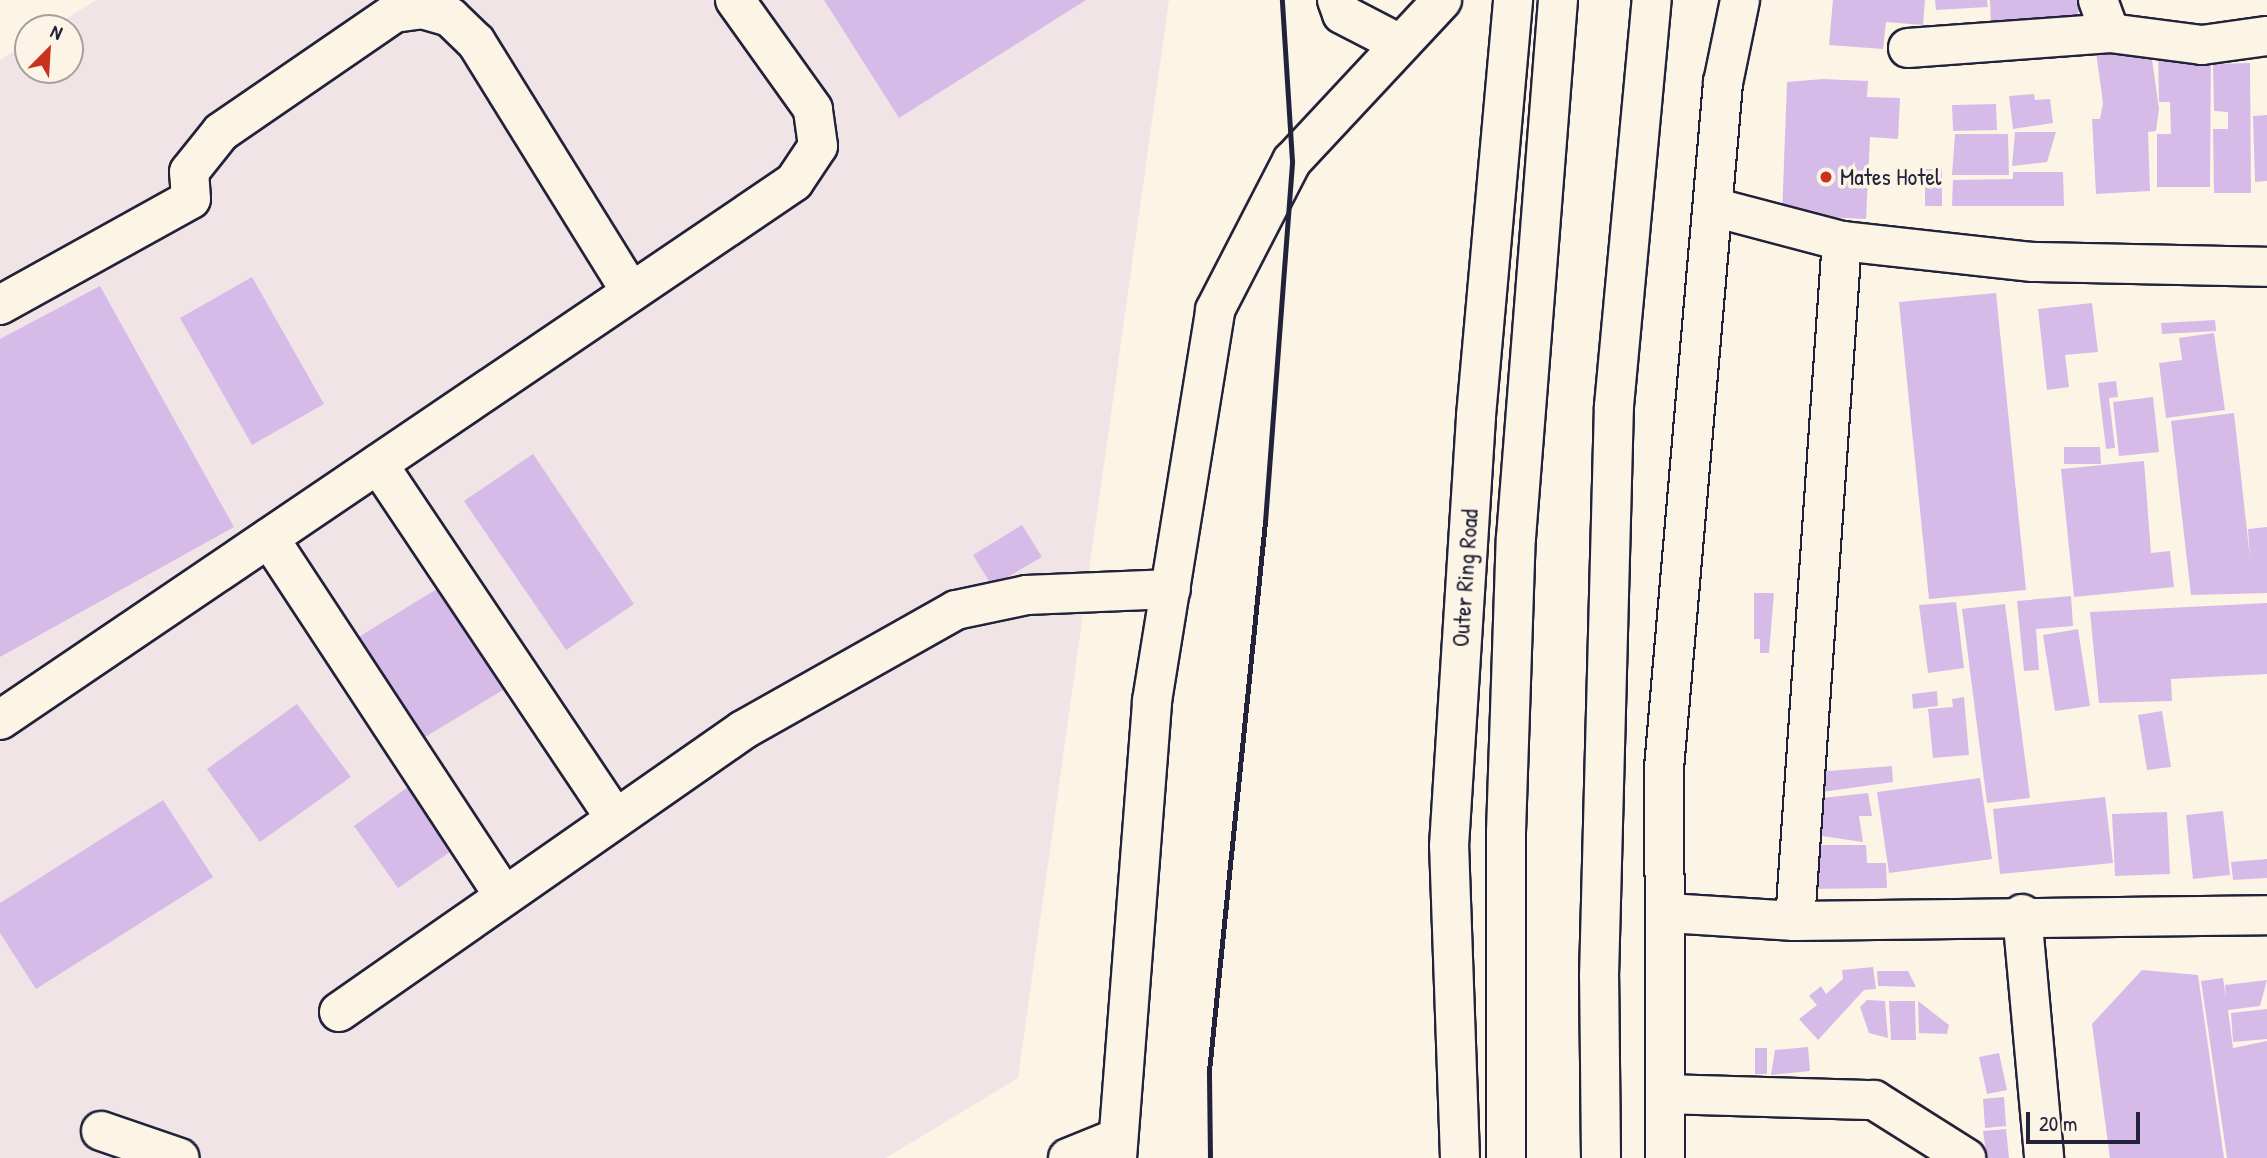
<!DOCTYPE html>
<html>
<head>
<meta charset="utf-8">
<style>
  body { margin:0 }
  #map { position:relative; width:2267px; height:1158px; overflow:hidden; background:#fcf5e5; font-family:"Patrick Hand",sans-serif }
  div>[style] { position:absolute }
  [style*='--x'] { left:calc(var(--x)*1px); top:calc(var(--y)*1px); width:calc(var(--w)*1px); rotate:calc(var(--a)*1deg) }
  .built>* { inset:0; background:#f1e4e6 }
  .building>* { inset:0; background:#d6bbe9 }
  .roads { filter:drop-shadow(2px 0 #22223b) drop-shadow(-2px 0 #22223b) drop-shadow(0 2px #22223b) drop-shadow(0 -2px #22223b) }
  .minor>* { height:38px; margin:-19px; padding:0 19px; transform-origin:19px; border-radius:19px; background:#fcf5e5 }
  .major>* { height:38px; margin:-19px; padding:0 19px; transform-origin:19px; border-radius:19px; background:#fcf5e5 }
  .rail>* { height:5px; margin:-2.5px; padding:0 2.5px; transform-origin:2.5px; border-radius:2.5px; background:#22223b }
  .dots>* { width:19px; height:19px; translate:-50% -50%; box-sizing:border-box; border:4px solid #fcf5e5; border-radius:50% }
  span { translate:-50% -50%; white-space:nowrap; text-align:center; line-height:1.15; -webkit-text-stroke:7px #fcf5e5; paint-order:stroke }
  .poi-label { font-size:24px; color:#22223b }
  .left { translate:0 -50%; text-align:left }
  .street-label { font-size:24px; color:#22223b }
  .north { position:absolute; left:14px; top:14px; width:70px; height:70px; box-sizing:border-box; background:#fcf5e5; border:2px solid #a5a1a1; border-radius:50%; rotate:24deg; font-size:19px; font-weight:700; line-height:28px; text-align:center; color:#22223b }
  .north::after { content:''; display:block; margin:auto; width:24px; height:32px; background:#c8321e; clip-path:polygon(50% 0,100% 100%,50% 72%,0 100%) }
  .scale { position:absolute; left:2026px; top:1112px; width:114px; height:32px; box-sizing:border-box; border:4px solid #22223b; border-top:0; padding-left:9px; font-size:21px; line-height:24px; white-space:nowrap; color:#22223b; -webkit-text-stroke:5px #fcf5e5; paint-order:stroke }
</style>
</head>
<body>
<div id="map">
  <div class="built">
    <div style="clip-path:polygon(96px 0,1169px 0,1018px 1078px,886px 1158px,0 1158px,0 60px,28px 42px,28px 70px,70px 70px,70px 28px,51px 28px)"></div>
  </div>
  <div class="building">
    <div style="clip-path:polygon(824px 0,1086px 0,899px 118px)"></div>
    <div style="clip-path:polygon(1833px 0,1925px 0,1923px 25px,1886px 22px,1883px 49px,1829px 45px)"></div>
    <div style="clip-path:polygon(1935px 0,1987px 0,1988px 7px,1936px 10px)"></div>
    <div style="clip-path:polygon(1990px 0,2085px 0,2072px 23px,1991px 24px)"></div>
    <div style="clip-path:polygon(2096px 52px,2151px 52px,2159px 109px,2156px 131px,2148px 132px,2150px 191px,2096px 194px,2092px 119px,2100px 119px,2103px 103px)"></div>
    <div style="clip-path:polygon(2158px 52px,2211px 52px,2210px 187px,2157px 187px,2157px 134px,2171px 134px,2170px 102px,2159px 102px)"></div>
    <div style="clip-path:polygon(2250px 63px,2251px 193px,2214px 193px,2213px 129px,2228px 129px,2228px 112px,2214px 111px,2213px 64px)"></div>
    <div style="clip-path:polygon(1823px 79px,1868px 81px,1867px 97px,1900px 98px,1898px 139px,1870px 137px,1866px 219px,1782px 215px,1787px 82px)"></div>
    <div style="clip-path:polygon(2034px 94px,2035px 100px,2050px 99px,2053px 123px,2013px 129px,2009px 96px)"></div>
    <div style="clip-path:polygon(1996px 104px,1997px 130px,1953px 131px,1952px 105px)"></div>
    <div style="clip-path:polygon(2267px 115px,2267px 181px,2255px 182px,2253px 116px)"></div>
    <div style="clip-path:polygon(2015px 132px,2056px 132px,2047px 162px,2012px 166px)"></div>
    <div style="clip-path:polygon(1955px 134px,2008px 134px,2009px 175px,1952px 175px)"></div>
    <div style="clip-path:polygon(1925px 169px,1942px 169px,1942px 206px,1925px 206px)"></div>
    <div style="clip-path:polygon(2013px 172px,2063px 172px,2064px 206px,1952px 206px,1953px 180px,2013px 179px)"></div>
    <div style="clip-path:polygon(252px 277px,324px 404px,252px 445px,180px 318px)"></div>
    <div style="clip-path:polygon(100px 286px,234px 527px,0 657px,0 339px)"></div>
    <div style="clip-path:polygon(1996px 293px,2026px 590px,1929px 599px,1899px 302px)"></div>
    <div style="clip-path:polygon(2092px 303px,2098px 352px,2065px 355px,2069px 387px,2047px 390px,2038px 309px)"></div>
    <div style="clip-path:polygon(2215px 320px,2216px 331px,2162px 334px,2161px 323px)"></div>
    <div style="clip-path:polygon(2214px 333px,2225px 410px,2166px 418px,2159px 363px,2182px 360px,2179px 338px)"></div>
    <div style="clip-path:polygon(2116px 381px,2118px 397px,2109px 398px,2115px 448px,2106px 449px,2098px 383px)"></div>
    <div style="clip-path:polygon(2153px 397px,2159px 452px,2119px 456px,2113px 402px)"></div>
    <div style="clip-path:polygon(2234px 413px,2250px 558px,2248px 529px,2267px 527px,2267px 593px,2191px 595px,2171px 421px)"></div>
    <div style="clip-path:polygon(2064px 447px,2100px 447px,2101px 464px,2064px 464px)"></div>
    <div style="clip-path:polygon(533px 454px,634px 604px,566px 650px,464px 501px)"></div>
    <div style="clip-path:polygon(2144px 461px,2151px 553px,2170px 551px,2174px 587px,2074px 597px,2061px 469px)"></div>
    <div style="clip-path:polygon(1022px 525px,1042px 557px,992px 586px,973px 555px)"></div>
    <div style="clip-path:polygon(440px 587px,503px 690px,420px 740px,357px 638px)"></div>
    <div style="clip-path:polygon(1754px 593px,1774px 593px,1769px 653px,1760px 653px,1760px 639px,1754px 639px)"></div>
    <div style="clip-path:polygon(2071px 596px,2073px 626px,2036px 629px,2039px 670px,2024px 671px,2017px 601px)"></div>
    <div style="clip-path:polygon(1956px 602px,1964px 668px,1928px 673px,1919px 605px)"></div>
    <div style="clip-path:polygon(2267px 603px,2267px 674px,2171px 679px,2172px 701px,2099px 703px,2090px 612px)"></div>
    <div style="clip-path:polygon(2005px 604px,2030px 798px,1987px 803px,1962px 609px)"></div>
    <div style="clip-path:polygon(2078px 629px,2090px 706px,2055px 711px,2043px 635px)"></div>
    <div style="clip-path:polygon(1937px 691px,1938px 706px,1913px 709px,1912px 694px)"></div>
    <div style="clip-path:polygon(1964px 697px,1969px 755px,1933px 758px,1928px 709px,1953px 707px,1952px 699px)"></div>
    <div style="clip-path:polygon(297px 704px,351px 777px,260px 842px,207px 769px)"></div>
    <div style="clip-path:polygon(2162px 711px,2171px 767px,2147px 770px,2138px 715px)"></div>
    <div style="clip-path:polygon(1892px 766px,1893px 782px,1815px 793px,1815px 772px)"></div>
    <div style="clip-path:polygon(1980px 778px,1992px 859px,1889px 873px,1877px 792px)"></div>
    <div style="clip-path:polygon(412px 784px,457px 847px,398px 888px,354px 826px)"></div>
    <div style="clip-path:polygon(1868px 793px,1872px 816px,1859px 816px,1863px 842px,1821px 836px,1822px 798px)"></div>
    <div style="clip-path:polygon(2105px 797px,2113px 863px,2000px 874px,1993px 809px)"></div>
    <div style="clip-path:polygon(163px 800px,213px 877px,36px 989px,0 933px,0 903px)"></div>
    <div style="clip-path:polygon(2223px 811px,2230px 875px,2193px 879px,2186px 815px)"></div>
    <div style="clip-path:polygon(2167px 812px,2170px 874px,2115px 876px,2112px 814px)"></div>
    <div style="clip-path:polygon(1816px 845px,1866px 845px,1867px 863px,1886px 863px,1887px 888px,1808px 889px)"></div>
    <div style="clip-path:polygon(2267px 859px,2267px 878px,2233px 880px,2231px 862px)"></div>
    <div style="clip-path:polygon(1873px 967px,1876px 989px,1864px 990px,1818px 1040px,1799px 1019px,1817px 1005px,1809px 996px,1821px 986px,1826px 994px,1843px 979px,1842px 970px)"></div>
    <div style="clip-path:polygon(2142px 970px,2198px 975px,2224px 1158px,2110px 1158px,2092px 1024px)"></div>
    <div style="clip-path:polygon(1877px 971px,1908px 971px,1916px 987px,1878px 986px)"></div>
    <div style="clip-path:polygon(2223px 978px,2226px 999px,2225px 985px,2267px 980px,2260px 1006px,2228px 1010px,2233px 1048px,2267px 1041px,2267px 1158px,2227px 1158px,2201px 981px)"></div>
    <div style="clip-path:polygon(1867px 1000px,1885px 1001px,1888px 1038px,1869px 1033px,1860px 1007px)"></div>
    <div style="clip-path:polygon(1889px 1001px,1915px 1001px,1916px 1040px,1891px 1040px)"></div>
    <div style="clip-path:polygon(1918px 1001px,1949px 1025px,1947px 1034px,1919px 1033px)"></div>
    <div style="clip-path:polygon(2267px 1009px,2267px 1039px,2233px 1042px,2231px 1013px)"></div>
    <div style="clip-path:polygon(1808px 1047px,1810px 1071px,1771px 1075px,1775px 1050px)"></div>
    <div style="clip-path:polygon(1755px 1048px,1767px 1048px,1767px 1074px,1755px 1074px)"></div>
    <div style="clip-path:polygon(1999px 1053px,2007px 1090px,1987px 1094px,1979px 1057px)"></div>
    <div style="clip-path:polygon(2004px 1097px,2006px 1126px,1985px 1128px,1983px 1099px)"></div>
    <div style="clip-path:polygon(2006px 1129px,2009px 1158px,1987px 1158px,1983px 1131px)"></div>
  </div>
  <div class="roads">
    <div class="minor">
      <div style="--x:1337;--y:0;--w:15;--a:70"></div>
      <div style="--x:1342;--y:14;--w:65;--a:27.3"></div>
      <div style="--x:2098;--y:0;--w:35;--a:70"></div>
      <div style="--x:2110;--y:33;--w:93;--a:7.4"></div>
      <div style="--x:2202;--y:45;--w:66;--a:-7.9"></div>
      <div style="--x:1908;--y:48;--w:203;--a:-4.2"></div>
      <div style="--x:1713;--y:207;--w:133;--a:14.8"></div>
      <div style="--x:1842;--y:241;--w:192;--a:6.3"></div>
      <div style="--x:2033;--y:262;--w:234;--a:1.2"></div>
      <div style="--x:0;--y:305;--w:218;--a:-29"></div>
      <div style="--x:191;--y:199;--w:27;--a:-94"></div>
      <div style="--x:189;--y:172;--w:51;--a:-51.3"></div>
      <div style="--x:221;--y:132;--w:210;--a:-34.5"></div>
      <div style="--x:394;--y:13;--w:28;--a:-8"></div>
      <div style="--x:422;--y:9;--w:29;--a:16"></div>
      <div style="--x:450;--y:17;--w:36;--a:44"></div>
      <div style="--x:476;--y:42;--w:294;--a:58.2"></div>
      <div style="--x:378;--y:464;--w:425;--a:56.2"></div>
      <div style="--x:269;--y:538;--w:425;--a:56.7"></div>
      <div style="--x:0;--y:720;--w:959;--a:-34.12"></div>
      <div style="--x:794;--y:182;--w:43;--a:-56.3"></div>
      <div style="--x:818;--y:146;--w:37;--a:-98"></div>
      <div style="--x:813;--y:109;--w:134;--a:-125.6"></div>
      <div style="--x:1668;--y:913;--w:127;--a:3.6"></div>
      <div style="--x:1795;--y:921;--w:472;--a:-0.7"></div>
      <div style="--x:2022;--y:914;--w:245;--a:84.8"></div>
      <div style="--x:1795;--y:921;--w:682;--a:-86.05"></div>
      <div style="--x:339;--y:1012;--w:493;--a:-34.9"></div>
      <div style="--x:743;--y:730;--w:244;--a:-29.4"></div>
      <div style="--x:956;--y:610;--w:73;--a:-11.9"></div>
      <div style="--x:1027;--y:595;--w:144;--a:-2.4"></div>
      <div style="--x:1666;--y:1094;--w:208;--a:1.7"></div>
      <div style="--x:1874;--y:1100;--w:109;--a:32.2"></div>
      <div style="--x:101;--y:1131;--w:83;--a:18.9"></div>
      <div style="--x:1068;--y:1158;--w:53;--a:-22.2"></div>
      <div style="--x:1117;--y:1158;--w:458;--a:-85.6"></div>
      <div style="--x:1152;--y:701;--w:396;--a:-80.8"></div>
      <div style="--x:1215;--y:310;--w:168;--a:-62.7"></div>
      <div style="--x:1292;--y:161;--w:220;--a:-47"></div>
    </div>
    <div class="major">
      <div style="--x:1460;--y:1158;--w:312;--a:-92"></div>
      <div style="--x:1449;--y:846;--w:431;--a:-86.4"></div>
      <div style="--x:1476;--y:416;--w:418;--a:-84.9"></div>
      <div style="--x:1506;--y:1158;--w:326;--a:-90"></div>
      <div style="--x:1506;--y:832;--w:294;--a:-88.1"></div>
      <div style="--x:1516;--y:538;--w:540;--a:-85.54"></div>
      <div style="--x:1601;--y:1158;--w:181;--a:-90.6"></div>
      <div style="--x:1599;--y:977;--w:571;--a:-88.5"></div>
      <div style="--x:1614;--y:406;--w:408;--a:-84.7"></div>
      <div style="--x:1665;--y:1158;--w:390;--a:-90.1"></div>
      <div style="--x:1664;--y:768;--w:688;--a:-85.08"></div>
      <div style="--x:1723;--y:83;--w:85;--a:-78.4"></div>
    </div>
  </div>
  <div class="rail">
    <div style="--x:1210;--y:1158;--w:87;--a:-90.7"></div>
    <div style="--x:1209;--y:1071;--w:552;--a:-84.18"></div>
    <div style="--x:1265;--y:522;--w:362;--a:-85.7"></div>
    <div style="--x:1292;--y:161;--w:161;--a:-93.6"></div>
  </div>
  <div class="dots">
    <div style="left:1826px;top:177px;background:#c8321e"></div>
  </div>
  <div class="poi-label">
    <span class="left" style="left:1840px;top:177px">Mates Hotel</span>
  </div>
  <div class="street-label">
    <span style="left:1465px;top:578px;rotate:-86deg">Outer Ring Road</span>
  </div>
  <div class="north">N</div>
  <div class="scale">20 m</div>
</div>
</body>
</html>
